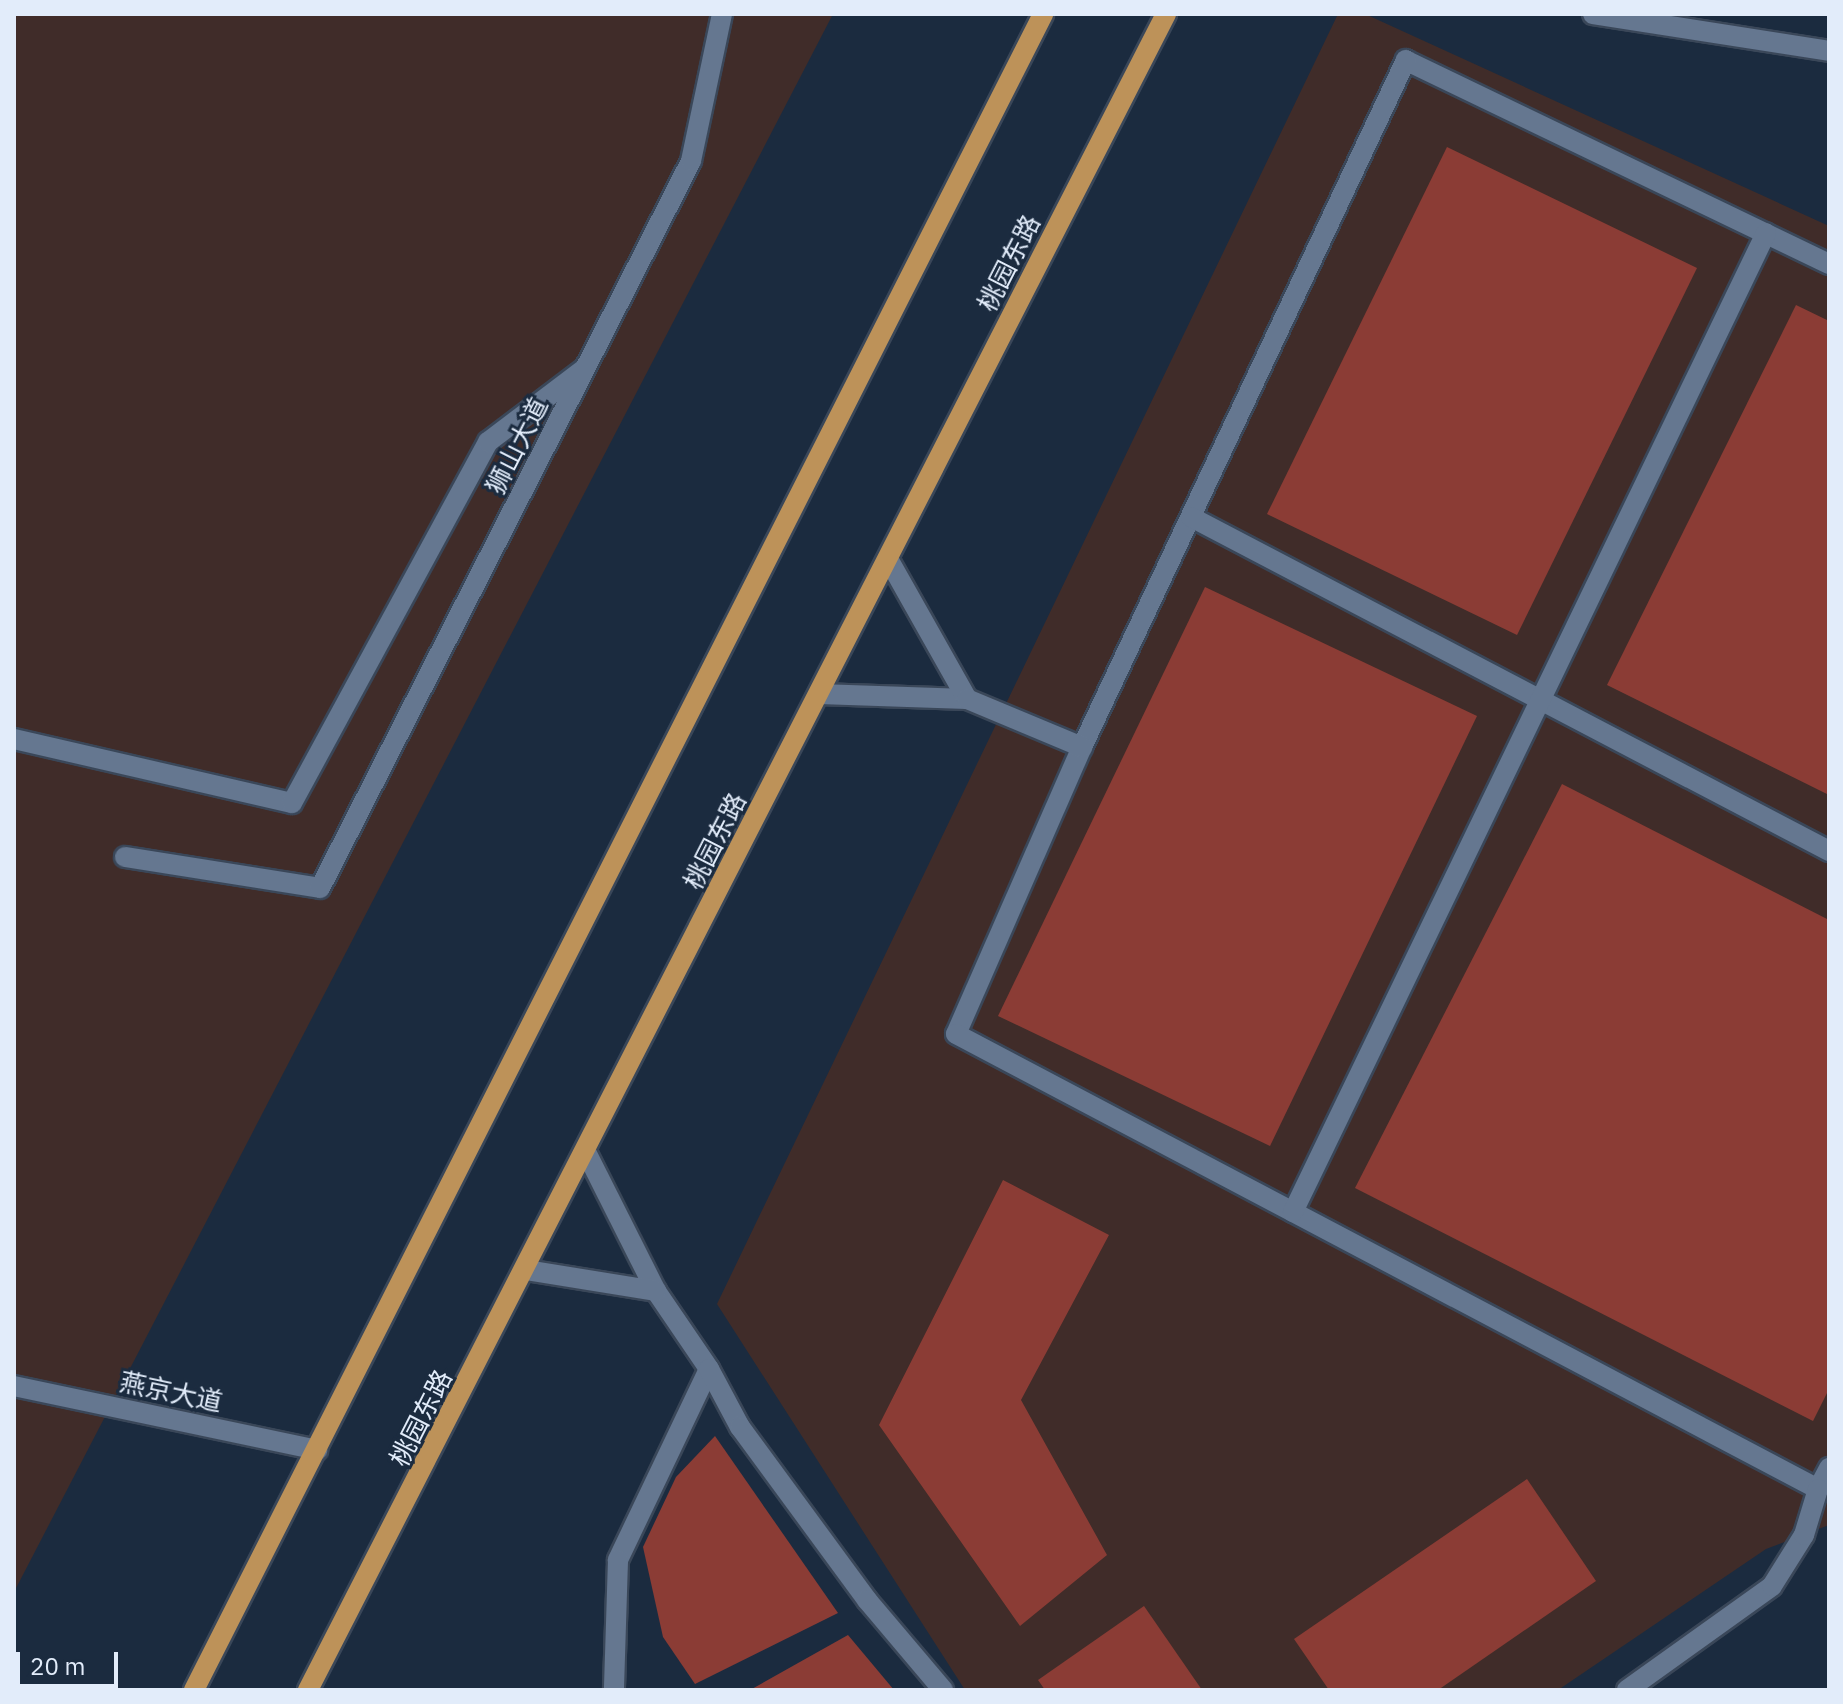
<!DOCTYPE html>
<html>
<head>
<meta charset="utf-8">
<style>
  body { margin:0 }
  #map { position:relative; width:1843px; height:1704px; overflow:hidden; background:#1b2b3f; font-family:"IBM Plex Sans","Noto Sans SC",sans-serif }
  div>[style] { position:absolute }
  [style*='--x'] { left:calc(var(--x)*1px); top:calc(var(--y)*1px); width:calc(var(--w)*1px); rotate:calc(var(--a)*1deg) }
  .industrial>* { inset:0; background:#402c29 }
  .building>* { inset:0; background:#8b3c35 }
  .roads { filter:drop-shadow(2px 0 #3a4759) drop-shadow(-2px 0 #3a4759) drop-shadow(0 2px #3a4759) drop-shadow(0 -2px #3a4759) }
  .minor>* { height:20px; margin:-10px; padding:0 10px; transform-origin:10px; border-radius:10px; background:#657790 }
  .major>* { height:20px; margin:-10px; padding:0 10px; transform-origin:10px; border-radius:10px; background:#bd9259 }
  span { translate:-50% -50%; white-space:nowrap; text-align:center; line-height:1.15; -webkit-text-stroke:6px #1b2b3f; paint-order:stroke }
  .street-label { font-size:26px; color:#e2ecfa }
  .frame { position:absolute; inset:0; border:16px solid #e2ecfa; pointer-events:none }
  .scale { position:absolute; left:16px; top:1652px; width:102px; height:36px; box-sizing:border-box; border:4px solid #e2ecfa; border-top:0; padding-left:10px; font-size:24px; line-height:28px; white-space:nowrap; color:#e2ecfa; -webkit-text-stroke:6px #1b2b3f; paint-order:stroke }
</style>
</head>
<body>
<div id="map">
  <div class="industrial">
    <div style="clip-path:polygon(14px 14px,833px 14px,14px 1592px)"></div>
    <div style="clip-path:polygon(1338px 14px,1365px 14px,1829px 226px,1829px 1525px,1766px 1549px,1558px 1690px,965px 1690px,717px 1304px)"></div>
  </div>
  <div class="building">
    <div style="clip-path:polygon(1447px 147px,1697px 268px,1517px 635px,1267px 514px)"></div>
    <div style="clip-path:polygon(1796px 305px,1829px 321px,1829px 795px,1607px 685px)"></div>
    <div style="clip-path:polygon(1205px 587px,1477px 716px,1270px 1146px,998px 1016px)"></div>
    <div style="clip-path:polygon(1562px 784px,1829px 920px,1829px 1389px,1813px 1421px,1355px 1188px)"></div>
    <div style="clip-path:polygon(1003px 1180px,1109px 1235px,1021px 1400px,1107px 1555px,1020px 1626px,879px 1425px)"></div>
    <div style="clip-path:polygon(715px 1436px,838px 1613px,695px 1684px,663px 1637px,643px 1547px,676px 1477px)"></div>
    <div style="clip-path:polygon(1527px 1479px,1596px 1581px,1438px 1690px,1329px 1690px,1294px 1639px)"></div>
    <div style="clip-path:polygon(1144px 1606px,1202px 1690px,1045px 1690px,1038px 1680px)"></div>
    <div style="clip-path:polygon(848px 1635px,894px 1690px,750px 1690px)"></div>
  </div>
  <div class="roads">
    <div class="minor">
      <div style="--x:1593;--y:14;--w:239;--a:8.9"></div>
      <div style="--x:1829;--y:264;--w:470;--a:-154.3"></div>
      <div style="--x:1406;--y:60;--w:760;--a:115.25"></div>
      <div style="--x:1082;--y:747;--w:313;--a:113.7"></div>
      <div style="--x:956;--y:1034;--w:975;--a:27.83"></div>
      <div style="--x:1818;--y:1489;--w:24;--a:-62"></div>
      <div style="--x:1191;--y:517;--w:720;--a:27.63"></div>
      <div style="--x:819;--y:694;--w:148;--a:1.9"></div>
      <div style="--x:967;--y:699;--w:161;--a:-119.4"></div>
      <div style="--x:967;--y:699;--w:125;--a:22.7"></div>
      <div style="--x:14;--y:739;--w:285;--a:13"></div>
      <div style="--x:292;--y:803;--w:411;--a:-61.5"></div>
      <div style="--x:488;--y:442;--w:119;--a:-37.2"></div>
      <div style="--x:125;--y:857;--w:197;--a:9"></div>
      <div style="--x:320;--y:888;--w:816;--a:-62.96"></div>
      <div style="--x:691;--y:161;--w:150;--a:-78.1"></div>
      <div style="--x:586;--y:1152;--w:156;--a:63.3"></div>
      <div style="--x:656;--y:1291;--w:94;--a:55.8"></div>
      <div style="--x:709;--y:1369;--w:212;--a:115.5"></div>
      <div style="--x:618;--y:1560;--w:130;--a:91.8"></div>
      <div style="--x:1293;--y:1212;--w:1087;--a:-64.21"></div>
      <div style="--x:526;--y:1270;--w:132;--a:9.2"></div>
      <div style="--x:709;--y:1369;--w:66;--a:61.9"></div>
      <div style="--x:740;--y:1427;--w:215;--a:53.7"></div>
      <div style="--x:867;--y:1600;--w:118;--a:49.8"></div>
      <div style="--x:14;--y:1386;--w:310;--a:11.9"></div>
      <div style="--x:1627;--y:1690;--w:178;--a:-35.6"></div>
      <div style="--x:1772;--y:1586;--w:60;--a:-57.9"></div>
      <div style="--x:1804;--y:1535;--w:48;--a:-73.1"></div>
    </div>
    <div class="major">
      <div style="--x:194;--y:1690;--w:1879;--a:-63.13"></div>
      <div style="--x:308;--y:1690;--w:1883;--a:-62.89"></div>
    </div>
  </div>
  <div class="street-label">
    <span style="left:1009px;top:263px;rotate:-63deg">桃园东路</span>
    <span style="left:517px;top:446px;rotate:-63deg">狮山大道</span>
    <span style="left:715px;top:841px;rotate:-63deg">桃园东路</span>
    <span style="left:171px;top:1392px;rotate:12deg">燕京大道</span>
    <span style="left:421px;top:1418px;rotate:-63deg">桃园东路</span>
  </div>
  <div class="frame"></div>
  <div class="scale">20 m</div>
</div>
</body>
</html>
